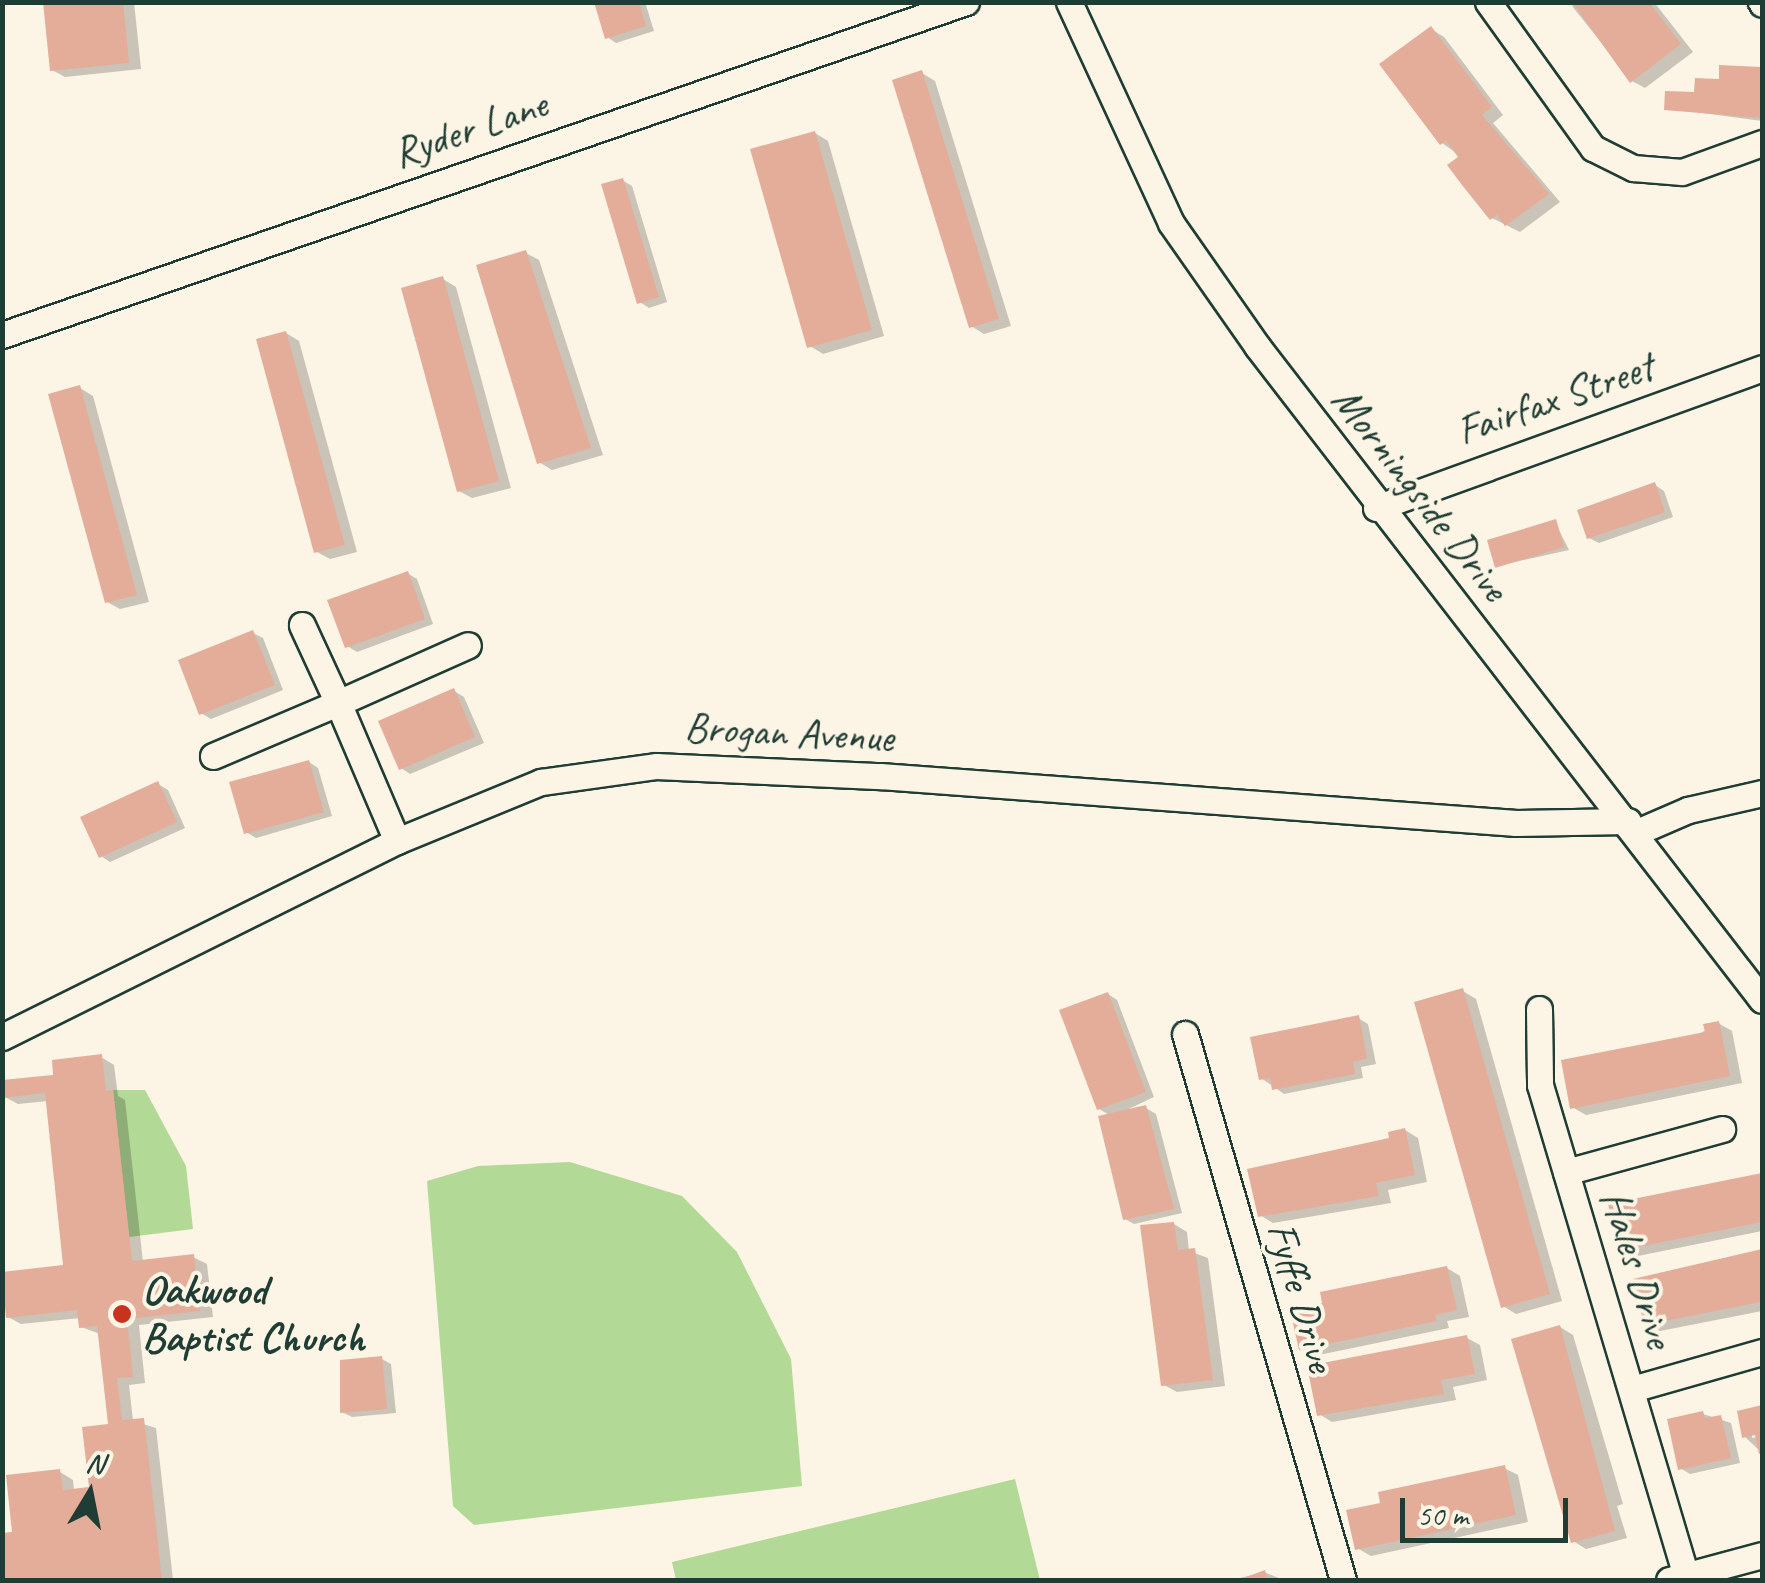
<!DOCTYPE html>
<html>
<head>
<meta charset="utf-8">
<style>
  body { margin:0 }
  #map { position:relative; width:1765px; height:1583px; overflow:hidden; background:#fcf5e5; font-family:Caveat,sans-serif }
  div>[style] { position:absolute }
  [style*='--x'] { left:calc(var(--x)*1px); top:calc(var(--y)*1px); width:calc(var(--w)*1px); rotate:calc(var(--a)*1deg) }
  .green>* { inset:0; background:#b2d995 }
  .shadow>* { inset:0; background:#0003 }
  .building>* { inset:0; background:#e3ad99 }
  .roads { filter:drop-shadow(2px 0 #1f3d34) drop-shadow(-2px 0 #1f3d34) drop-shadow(0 2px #1f3d34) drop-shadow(0 -2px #1f3d34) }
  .minor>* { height:25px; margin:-12.5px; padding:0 12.5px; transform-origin:12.5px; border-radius:12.5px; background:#fcf5e5 }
  .dots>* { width:28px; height:28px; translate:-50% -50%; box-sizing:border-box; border:5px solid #fcf5e5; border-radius:50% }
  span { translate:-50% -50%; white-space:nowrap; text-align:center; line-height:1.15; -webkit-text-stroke:8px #fcf5e5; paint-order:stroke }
  .street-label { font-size:42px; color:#1f3d34 }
  .poi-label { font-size:42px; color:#1f3d34; font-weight:700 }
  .left { translate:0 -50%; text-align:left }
  .frame { position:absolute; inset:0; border:5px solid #1f3d34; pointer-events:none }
  .north { position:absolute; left:40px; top:1443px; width:100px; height:100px; -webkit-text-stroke:8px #fcf5e5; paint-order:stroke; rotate:10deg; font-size:28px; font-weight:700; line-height:40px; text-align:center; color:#1f3d34 }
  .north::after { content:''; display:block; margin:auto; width:35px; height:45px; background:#1f3d34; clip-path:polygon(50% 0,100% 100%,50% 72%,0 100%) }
  .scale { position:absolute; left:1400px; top:1498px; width:168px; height:45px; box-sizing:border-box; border:5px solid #1f3d34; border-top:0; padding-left:12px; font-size:30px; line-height:35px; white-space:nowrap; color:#1f3d34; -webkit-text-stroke:8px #fcf5e5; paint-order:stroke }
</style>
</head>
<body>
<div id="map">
  <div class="green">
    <div style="clip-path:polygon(113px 1090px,145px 1090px,186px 1166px,193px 1229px,129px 1237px)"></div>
    <div style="clip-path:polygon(570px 1162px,682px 1196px,737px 1252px,791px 1359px,802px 1486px,474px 1525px,453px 1506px,427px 1181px,478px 1166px)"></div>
    <div style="clip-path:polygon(1015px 1479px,1040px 1580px,676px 1580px,672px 1562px)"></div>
  </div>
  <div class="shadow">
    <div style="clip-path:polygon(45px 2px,134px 2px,141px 69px,65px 77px,52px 70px)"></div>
    <div style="clip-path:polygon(596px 2px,645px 2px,654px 31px,616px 43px,607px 37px)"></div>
    <div style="clip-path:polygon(1576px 2px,1654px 2px,1693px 52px,1645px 88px,1632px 81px,1572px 6px)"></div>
    <div style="clip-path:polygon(1431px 29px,1444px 37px,1503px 115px,1493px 123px,1560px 202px,1520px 232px,1492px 218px,1462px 157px,1442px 143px)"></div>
    <div style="clip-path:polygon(1722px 68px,1762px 69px,1762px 121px,1666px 108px,1721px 81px)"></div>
    <div style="clip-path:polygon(922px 73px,935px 81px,1011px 326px,984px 334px,971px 326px)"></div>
    <div style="clip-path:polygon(815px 133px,828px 141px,884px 336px,823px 354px,810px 346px)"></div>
    <div style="clip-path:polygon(622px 180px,632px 186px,667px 302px,649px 308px,640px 302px)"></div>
    <div style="clip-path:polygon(526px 253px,539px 260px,603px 455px,552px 470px,539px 462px)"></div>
    <div style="clip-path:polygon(443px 279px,456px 287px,511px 488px,472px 498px,459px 491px)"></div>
    <div style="clip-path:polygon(286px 333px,299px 341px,357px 552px,330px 559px,317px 552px)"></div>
    <div style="clip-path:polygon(80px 388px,93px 396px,149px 602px,120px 609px,107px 602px)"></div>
    <div style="clip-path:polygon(1655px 485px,1664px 491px,1673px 517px,1599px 543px,1589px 538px)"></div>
    <div style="clip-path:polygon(1555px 522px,1569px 550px,1497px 566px)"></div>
    <div style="clip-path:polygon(407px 573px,417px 579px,433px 624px,357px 652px,347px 646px)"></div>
    <div style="clip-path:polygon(253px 633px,263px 638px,283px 690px,211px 719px,201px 713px)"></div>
    <div style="clip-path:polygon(454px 691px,464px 697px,484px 743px,410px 774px,401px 768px)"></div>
    <div style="clip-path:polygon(309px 762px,318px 768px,332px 816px,256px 838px,246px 832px)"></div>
    <div style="clip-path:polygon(158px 784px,168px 790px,185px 828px,110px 862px,101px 856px)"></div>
    <div style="clip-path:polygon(1463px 991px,1476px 999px,1562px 1301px,1516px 1314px,1503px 1306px)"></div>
    <div style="clip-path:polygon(1108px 994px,1117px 1000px,1154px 1097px,1116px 1115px,1146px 1108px,1156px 1114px,1182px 1213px,1134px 1224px,1125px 1219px,1111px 1116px,1099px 1109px)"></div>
    <div style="clip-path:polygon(1358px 1018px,1368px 1024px,1376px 1064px,1361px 1067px,1363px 1078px,1284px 1094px,1261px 1078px)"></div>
    <div style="clip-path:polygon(1718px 1023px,1732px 1031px,1742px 1083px,1586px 1115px,1572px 1107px)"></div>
    <div style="clip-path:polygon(101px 1057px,114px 1065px,118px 1096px,125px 1100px,143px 1262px,193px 1257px,207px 1264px,213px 1317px,139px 1325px,145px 1383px,129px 1385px,133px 1421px,156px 1428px,173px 1580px,2px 1580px,15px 1534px,60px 1472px,73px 1480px,74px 1491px,92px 1489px,111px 1426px,100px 1334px,81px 1327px,80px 1318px,21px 1324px,8px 1317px,66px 1267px,48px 1101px,18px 1104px,5px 1097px)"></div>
    <div style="clip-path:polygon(1405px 1130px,1418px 1138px,1427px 1182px,1388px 1190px,1391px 1203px,1273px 1223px,1260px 1215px)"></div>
    <div style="clip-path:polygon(1762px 1175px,1762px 1231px,1633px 1257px,1620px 1249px,1611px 1206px)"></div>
    <div style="clip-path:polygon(1174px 1224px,1187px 1232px,1189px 1251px,1208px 1258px,1225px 1386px,1177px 1392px,1164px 1385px)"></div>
    <div style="clip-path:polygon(1762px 1251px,1762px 1311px,1660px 1331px,1646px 1324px,1636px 1281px)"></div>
    <div style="clip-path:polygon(1447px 1268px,1460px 1276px,1469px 1317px,1447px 1321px,1449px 1328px,1314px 1356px,1301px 1349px)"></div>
    <div style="clip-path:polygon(1560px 1327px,1573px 1335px,1623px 1504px,1617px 1506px,1627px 1538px,1586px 1549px,1573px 1541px)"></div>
    <div style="clip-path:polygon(1467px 1338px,1480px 1345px,1487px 1380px,1453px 1387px,1456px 1400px,1332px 1422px,1319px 1414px)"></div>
    <div style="clip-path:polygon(382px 1359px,391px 1364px,396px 1413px,352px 1417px,342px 1412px)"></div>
    <div style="clip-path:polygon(1762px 1408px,1762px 1431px,1752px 1433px,1752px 1438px,1762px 1436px,1762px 1453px,1744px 1436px,1739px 1413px)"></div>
    <div style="clip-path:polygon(1703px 1414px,1731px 1423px,1740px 1463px,1690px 1474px,1680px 1468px)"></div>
    <div style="clip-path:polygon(1504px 1468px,1518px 1475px,1528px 1522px,1371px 1556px,1357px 1548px)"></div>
    <div style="clip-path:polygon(1264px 1572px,1284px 1580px,1240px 1580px,1240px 1578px)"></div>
  </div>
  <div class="building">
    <div style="clip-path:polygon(43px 2px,123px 2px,129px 63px,50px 71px)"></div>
    <div style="clip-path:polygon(594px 2px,639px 2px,646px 26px,605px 39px)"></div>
    <div style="clip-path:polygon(1572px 2px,1649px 2px,1681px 44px,1630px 83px)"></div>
    <div style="clip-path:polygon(1431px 26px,1492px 107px,1482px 115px,1549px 194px,1505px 226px,1497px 215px,1490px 220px,1462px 185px,1447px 165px,1458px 157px,1446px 141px,1440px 145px,1379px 64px)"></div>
    <div style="clip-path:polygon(1719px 65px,1762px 67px,1762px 118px,1664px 110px,1665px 91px,1694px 92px,1695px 78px,1719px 79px)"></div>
    <div style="clip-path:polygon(922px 70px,999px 319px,969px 328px,892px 80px)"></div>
    <div style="clip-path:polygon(815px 131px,872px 330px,807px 348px,750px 149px)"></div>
    <div style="clip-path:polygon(623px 178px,659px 297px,637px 304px,601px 184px)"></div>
    <div style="clip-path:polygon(526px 250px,591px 448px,537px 464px,476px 265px)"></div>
    <div style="clip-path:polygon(443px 276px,499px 481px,457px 492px,401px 288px)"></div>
    <div style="clip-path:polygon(286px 331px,345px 545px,314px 553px,256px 339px)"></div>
    <div style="clip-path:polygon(80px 385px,137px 595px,105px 603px,48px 394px)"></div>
    <div style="clip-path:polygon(1655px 482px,1665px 512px,1587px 539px,1577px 510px)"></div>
    <div style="clip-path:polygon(1556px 519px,1564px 547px,1495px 568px,1487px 540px)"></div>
    <div style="clip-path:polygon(408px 571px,425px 619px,345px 648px,327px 600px)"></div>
    <div style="clip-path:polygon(253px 630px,275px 685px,199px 715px,178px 660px)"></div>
    <div style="clip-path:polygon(454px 688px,475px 737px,399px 770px,378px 721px)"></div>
    <div style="clip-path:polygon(309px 760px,324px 812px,244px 834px,229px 782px)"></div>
    <div style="clip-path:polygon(158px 781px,177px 822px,99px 858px,80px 817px)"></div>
    <div style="clip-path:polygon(1463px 988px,1550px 1294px,1501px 1308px,1414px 1002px)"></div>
    <div style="clip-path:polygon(1108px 992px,1146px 1092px,1097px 1110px,1059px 1010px)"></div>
    <div style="clip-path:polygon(1359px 1015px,1367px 1059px,1353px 1062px,1355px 1074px,1272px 1090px,1270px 1078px,1259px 1080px,1250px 1037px)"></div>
    <div style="clip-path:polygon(1719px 1021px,1730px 1076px,1570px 1109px,1561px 1060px,1705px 1032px,1703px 1024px)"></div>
    <div style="clip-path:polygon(102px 1054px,106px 1091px,113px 1090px,132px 1261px,194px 1254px,200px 1311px,127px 1319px,133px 1377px,117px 1378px,122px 1420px,144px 1418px,162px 1580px,2px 1580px,2px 1533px,12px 1532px,6px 1475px,60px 1469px,63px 1490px,89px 1487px,82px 1427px,108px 1424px,97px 1326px,79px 1328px,77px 1310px,6px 1318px,2px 1272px,63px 1265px,45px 1093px,2px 1098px,2px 1080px,53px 1075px,52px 1060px)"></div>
    <div style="clip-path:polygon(1146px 1105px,1174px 1209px,1123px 1220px,1098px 1116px)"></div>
    <div style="clip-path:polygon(1405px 1128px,1415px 1175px,1376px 1183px,1379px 1196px,1258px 1217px,1247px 1169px,1389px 1138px,1388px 1132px)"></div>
    <div style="clip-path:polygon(1762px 1173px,1762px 1222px,1618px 1251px,1608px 1204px)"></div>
    <div style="clip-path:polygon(1174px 1222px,1178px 1250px,1195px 1248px,1213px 1380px,1161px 1386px,1140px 1225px)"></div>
    <div style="clip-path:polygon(1762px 1249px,1760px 1302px,1644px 1325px,1633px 1279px)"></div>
    <div style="clip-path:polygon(1447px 1266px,1457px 1310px,1435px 1315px,1437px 1321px,1299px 1350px,1290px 1310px,1322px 1303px,1320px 1292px)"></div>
    <div style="clip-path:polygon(1560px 1325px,1615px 1531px,1571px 1543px,1511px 1339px)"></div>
    <div style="clip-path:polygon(1467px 1335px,1475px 1374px,1441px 1380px,1444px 1394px,1317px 1416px,1307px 1366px)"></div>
    <div style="clip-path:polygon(382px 1356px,387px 1409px,340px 1413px,340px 1360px)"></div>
    <div style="clip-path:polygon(1762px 1405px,1762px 1453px,1759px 1454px,1755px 1435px,1742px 1438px,1737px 1411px)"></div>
    <div style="clip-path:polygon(1703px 1411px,1705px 1418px,1721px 1415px,1731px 1458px,1678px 1470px,1667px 1419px)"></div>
    <div style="clip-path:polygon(1505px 1465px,1516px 1515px,1355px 1550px,1346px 1510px,1380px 1503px,1378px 1492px)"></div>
    <div style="clip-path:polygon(1265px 1570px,1267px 1578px,1281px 1580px,1238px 1580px)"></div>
  </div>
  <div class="roads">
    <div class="minor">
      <div style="--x:1069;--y:2;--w:243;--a:65.2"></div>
      <div style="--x:1171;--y:223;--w:150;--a:55"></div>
      <div style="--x:1257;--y:346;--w:826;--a:52.33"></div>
      <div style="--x:1488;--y:2;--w:180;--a:54.3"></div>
      <div style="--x:1593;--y:148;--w:45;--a:26.6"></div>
      <div style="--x:1633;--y:168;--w:49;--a:4.7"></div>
      <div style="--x:1682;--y:172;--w:85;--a:-19.9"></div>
      <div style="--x:1761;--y:2;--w:2;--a:63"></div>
      <div style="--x:2;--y:335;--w:1020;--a:-19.06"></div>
      <div style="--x:1376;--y:508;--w:411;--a:-19.9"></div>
      <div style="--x:213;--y:756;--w:136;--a:-23"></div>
      <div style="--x:338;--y:703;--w:86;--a:-114.8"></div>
      <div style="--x:1637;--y:832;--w:56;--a:-23.3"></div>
      <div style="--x:1688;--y:810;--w:76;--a:-12.9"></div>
      <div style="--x:397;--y:841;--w:150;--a:-113.1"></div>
      <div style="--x:338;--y:703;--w:142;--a:-24"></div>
      <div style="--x:1539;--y:1009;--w:76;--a:89.2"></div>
      <div style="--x:1540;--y:1085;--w:512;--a:73.44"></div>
      <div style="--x:1185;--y:1034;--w:568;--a:73.86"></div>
      <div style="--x:2;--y:1037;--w:441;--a:-26.4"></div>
      <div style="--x:397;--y:841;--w:156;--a:-22.3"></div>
      <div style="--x:541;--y:782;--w:117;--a:-7.9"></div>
      <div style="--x:657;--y:766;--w:223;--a:2.6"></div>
      <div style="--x:880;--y:776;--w:638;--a:4.23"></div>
      <div style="--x:1516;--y:823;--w:112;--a:-1"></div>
      <div style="--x:1566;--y:1172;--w:162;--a:-15.4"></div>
      <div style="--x:1632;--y:1389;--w:135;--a:-15.9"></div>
      <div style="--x:1669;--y:1580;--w:96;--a:-15"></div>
    </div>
  </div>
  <div class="dots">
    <div style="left:122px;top:1314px;background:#c8321e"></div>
  </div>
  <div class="street-label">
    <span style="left:470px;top:129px;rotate:-19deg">Ryder Lane</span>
    <span style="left:1555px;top:399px;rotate:-19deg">Fairfax Street</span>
    <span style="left:1420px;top:494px;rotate:52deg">Morningside Drive</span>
    <span style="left:789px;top:733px;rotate:3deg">Brogan Avenue</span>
    <span style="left:1637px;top:1269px;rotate:73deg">Hales Drive</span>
    <span style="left:1301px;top:1297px;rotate:74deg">Fyffe Drive</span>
  </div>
  <div class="poi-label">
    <span class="left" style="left:142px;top:1314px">Oakwood<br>Baptist Church</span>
  </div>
  <div class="frame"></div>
  <div class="north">N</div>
  <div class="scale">50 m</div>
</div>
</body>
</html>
